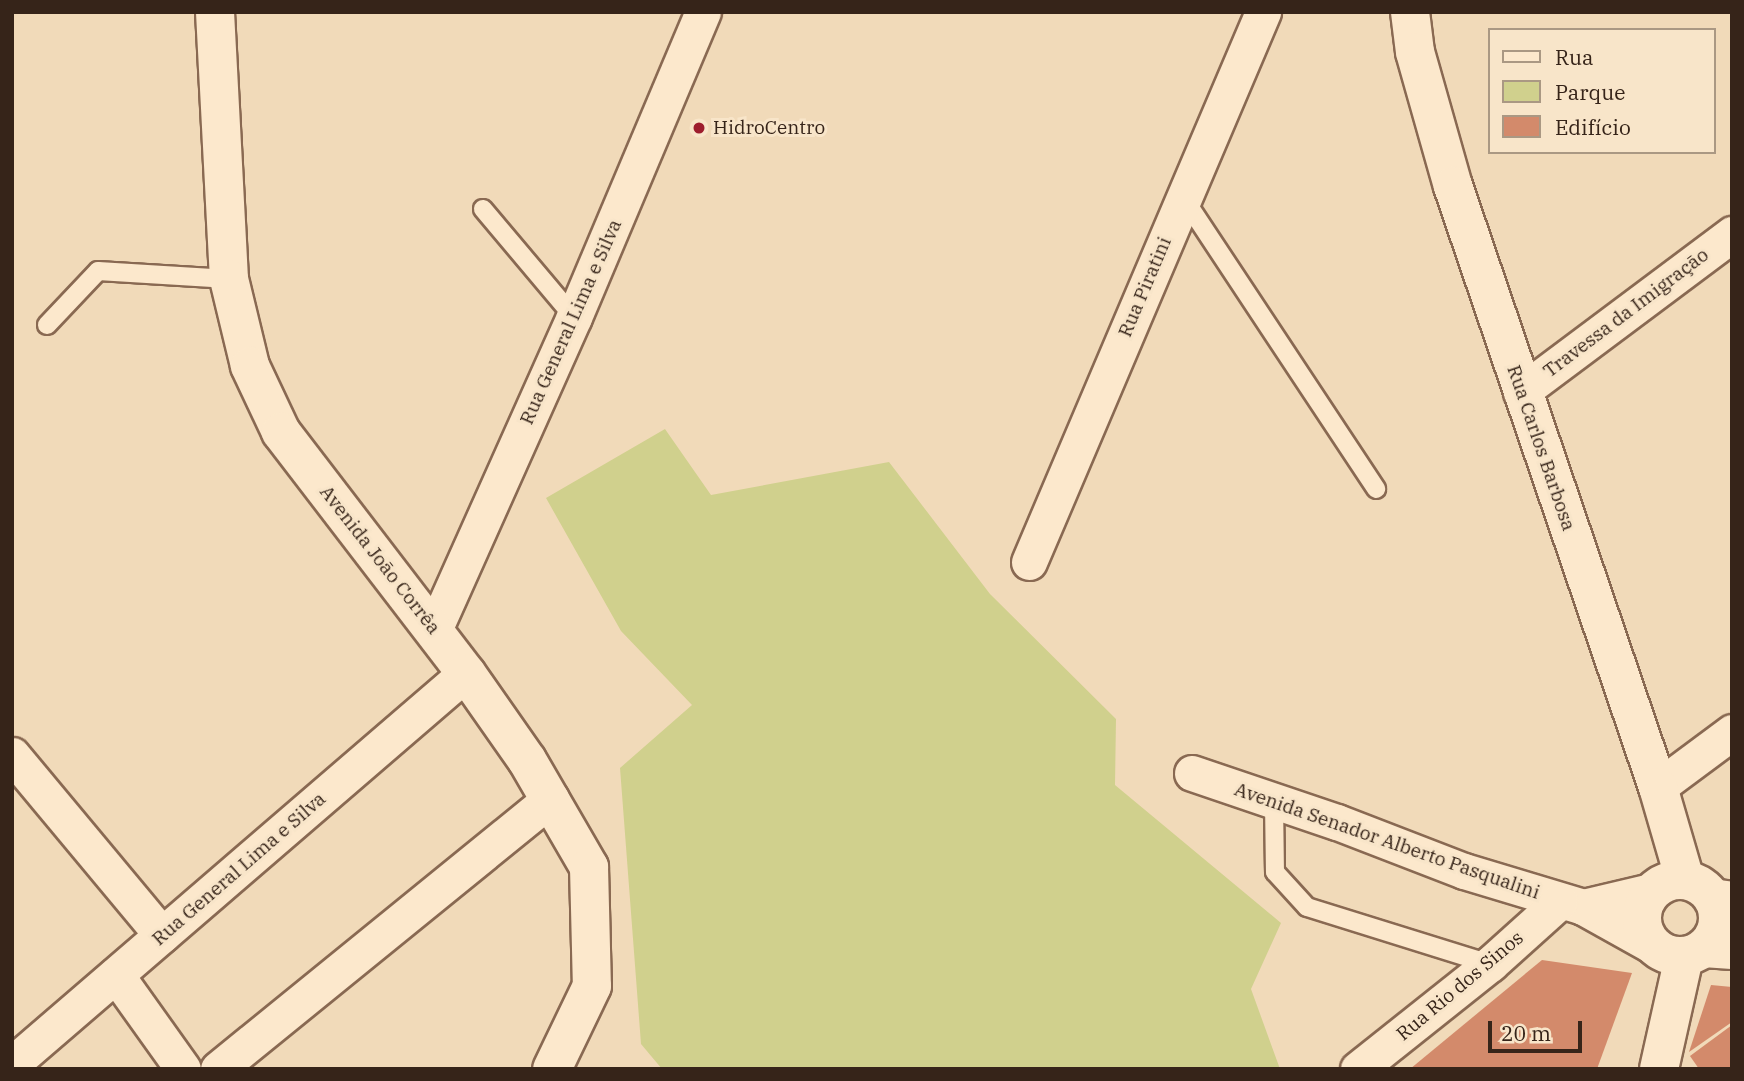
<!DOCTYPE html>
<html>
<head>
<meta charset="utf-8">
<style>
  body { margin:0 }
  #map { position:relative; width:1744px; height:1081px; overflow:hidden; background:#f1dab9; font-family:"IBM Plex Serif",serif }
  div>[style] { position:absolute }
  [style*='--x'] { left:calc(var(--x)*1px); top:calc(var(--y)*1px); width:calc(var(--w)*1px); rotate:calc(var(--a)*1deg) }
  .green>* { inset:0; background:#d0d08d }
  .building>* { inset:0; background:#d38a6b }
  .roads { filter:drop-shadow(2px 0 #896952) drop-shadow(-2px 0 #896952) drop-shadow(0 2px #896952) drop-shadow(0 -2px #896952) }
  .service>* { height:18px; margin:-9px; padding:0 9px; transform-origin:9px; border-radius:9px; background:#fce8cc }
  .minor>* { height:35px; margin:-17.5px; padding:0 17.5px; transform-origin:17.5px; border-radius:17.5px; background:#fce8cc }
  .tertiary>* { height:38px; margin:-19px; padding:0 19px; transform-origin:19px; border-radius:19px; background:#fce8cc }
  .tertiary>.ring { margin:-19px; padding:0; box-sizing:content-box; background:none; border:38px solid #fce8cc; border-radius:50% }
  .secondary>* { height:38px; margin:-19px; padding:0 19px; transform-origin:19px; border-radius:19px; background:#fce8cc }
  .dots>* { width:19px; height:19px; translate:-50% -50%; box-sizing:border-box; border:4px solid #f8e5c9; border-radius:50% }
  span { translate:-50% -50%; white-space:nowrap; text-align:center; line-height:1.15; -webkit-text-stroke:6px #f8e5c9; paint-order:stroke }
  .poi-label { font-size:19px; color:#362419 }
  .left { translate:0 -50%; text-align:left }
  .street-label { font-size:19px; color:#362419 }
  .frame { position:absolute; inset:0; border:14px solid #362419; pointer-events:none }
  .legend { position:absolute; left:1488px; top:28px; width:228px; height:126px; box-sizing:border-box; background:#f8e5c9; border:2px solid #aa9883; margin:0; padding:9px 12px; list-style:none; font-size:21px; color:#362419 }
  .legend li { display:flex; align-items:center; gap:14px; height:35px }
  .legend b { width:35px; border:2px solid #aa9883 }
  .scale { position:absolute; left:1488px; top:1021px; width:94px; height:32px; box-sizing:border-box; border:4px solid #362419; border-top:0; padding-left:9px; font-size:21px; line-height:24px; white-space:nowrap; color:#362419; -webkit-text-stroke:5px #f8e5c9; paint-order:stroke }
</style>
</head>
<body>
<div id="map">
  <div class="green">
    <div style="clip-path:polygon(665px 429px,711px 495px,889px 462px,990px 594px,1116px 719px,1115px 785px,1281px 923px,1251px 989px,1280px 1069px,662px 1069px,641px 1044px,620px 768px,692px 705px,621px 631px,546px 498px)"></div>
  </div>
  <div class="building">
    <div style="clip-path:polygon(1542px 960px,1632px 973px,1597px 1069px,1410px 1069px)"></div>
    <div style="clip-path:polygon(1711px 985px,1732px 987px,1732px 1022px,1689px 1052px)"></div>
    <div style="clip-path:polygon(1732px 1025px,1732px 1069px,1699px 1069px,1690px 1056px)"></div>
  </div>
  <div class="roads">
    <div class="service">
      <div style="--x:1183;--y:197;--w:350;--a:56.5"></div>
      <div style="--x:483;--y:209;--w:141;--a:49.9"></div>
      <div style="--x:47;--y:325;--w:74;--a:-46.6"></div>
      <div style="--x:98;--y:271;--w:131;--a:3.5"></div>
      <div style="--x:1274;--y:802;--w:70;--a:89.2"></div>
      <div style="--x:1275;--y:872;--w:47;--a:47.6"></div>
      <div style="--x:1307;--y:907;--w:192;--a:17.3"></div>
    </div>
    <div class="minor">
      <div style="--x:1521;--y:392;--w:264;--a:-36.8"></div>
      <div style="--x:1029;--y:562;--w:598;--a:-66.95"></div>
      <div style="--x:434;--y:630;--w:343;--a:-65.9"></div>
      <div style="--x:574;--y:317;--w:331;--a:-67.1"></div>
      <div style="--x:12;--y:755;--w:234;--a:50.2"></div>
      <div style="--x:1192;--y:773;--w:153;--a:18.7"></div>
      <div style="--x:1337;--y:822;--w:136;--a:21.1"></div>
      <div style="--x:1464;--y:871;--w:124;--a:16.8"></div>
      <div style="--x:1583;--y:907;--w:80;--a:29.1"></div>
      <div style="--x:1658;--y:787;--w:92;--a:-36.6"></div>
      <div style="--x:1711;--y:896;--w:21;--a:8"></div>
      <div style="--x:1583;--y:907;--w:74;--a:-13.3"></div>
      <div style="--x:1703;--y:949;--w:29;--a:4"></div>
      <div style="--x:116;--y:975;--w:115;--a:54.5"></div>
      <div style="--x:12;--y:1064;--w:599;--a:-40.74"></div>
      <div style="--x:218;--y:1069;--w:429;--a:-39.1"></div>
      <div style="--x:1358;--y:1069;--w:169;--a:-38.5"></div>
      <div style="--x:1490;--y:964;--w:94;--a:-42"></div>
    </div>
    <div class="tertiary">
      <div style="--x:1410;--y:12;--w:40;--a:82.9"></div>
      <div style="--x:1415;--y:52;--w:139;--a:74.2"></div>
      <div style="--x:1453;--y:186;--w:635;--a:71.17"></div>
      <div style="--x:1658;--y:787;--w:97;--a:73.8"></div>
      <div class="ring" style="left:1642px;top:880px;width:38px;height:38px"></div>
      <div style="--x:1659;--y:1069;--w:115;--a:-77.4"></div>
    </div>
    <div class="secondary">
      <div style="--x:215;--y:12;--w:267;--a:87"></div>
      <div style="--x:229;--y:279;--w:89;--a:76.4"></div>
      <div style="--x:250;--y:366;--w:73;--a:64.8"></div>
      <div style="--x:281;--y:432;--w:304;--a:52.5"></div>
      <div style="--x:466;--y:673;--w:106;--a:55"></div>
      <div style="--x:527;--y:760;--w:124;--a:59.9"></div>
      <div style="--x:589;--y:867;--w:119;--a:88.6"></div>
      <div style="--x:592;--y:986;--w:92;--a:115.7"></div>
    </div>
  </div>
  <div class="dots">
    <div style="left:699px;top:128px;background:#9d1d2d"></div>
  </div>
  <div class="poi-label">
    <span class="left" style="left:713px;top:128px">HidroCentro</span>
  </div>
  <div class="street-label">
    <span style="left:1145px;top:287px;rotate:-67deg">Rua Piratini</span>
    <span style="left:1626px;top:313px;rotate:-37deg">Travessa da Imigração</span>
    <span style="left:571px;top:322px;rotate:-66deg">Rua General Lima e Silva</span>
    <span style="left:1541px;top:448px;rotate:71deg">Rua Carlos Barbosa</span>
    <span style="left:380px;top:560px;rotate:52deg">Avenida João Corrêa</span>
    <span style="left:1387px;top:841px;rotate:19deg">Avenida Senador Alberto Pasqualini</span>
    <span style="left:239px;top:869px;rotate:-41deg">Rua General Lima e Silva</span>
    <span style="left:1460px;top:986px;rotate:-40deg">Rua Rio dos Sinos</span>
  </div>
  <div class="frame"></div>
  <ul class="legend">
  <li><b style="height:9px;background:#fce8cc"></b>Rua</li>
  <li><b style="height:19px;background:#d0d08d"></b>Parque</li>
  <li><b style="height:19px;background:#d38a6b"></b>Edifício</li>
  </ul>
  <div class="scale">20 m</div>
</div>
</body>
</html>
